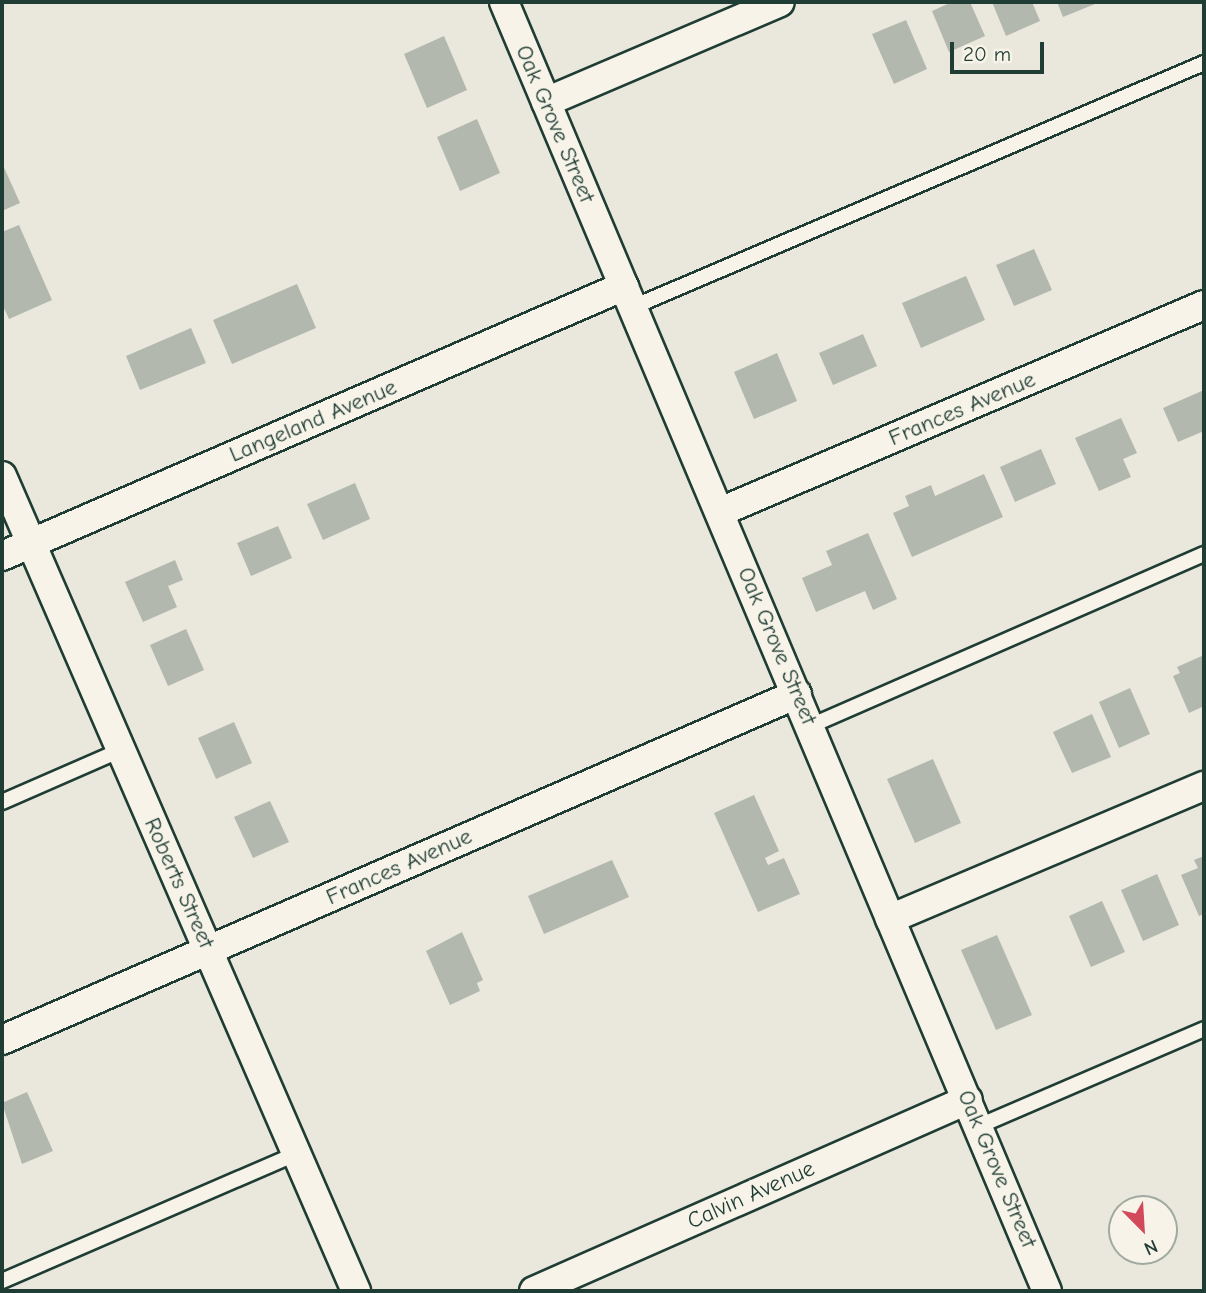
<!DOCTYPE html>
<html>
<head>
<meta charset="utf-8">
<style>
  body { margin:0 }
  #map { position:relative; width:1206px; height:1293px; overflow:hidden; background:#eae8dd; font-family:"Comic Neue",sans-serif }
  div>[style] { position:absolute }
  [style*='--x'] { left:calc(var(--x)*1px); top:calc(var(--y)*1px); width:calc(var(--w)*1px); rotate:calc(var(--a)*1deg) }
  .building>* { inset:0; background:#b2b8ae }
  .roads { filter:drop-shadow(2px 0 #1f3d34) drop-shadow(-2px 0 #1f3d34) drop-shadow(0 2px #1f3d34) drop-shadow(0 -2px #1f3d34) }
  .service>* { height:14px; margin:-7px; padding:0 7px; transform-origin:7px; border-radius:7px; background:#f7f3e8 }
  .minor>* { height:28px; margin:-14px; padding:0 14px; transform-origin:14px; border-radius:14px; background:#f7f3e8 }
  span { translate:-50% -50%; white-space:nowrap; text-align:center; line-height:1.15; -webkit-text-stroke:6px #f7f3e8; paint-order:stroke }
  .street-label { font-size:23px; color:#1f3d34 }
  .frame { position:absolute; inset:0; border:4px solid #1f3d34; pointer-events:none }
  .north { position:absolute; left:1108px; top:1195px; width:70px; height:70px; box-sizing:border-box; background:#f7f3e8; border:2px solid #a1aaa0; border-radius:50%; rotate:156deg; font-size:19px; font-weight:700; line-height:28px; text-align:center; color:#1f3d34 }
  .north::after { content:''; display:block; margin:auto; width:24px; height:32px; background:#d1495b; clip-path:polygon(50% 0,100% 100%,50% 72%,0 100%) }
  .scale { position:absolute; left:950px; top:42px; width:94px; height:32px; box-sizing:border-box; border:4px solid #1f3d34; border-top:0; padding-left:9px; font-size:21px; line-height:24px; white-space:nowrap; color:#1f3d34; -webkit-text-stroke:5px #f7f3e8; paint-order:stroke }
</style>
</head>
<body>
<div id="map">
  <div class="building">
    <div style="clip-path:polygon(952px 2px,970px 2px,985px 36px,949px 52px,932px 11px)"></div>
    <div style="clip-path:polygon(992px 2px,1032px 2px,1040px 21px,1006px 36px)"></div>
    <div style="clip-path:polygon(1057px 2px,1100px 2px,1063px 17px)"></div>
    <div style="clip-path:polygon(906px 20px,927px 69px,894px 84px,872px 34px)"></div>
    <div style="clip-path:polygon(444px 36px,467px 90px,427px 108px,404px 54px)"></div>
    <div style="clip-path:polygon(477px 119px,500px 173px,460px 191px,437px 137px)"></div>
    <div style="clip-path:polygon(2px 163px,20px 203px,2px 211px)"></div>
    <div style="clip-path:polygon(19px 225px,52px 300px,9px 319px,2px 304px,2px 232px)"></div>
    <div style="clip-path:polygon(1034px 249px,1052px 290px,1014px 306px,996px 265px)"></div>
    <div style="clip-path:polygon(966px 276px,985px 320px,921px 348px,902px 303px)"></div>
    <div style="clip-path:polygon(297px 284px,316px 328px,232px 364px,213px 320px)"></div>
    <div style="clip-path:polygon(191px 328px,206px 363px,140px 390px,126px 356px)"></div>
    <div style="clip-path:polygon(863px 334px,877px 366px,833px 385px,819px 353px)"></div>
    <div style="clip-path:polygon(777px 353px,797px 401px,754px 419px,734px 372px)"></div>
    <div style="clip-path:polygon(1204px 390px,1204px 431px,1178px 442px,1163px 408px)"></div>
    <div style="clip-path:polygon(1121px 418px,1137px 453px,1123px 459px,1131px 477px,1099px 491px,1075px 438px)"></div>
    <div style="clip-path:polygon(1041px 449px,1056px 484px,1015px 502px,1000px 467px)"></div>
    <div style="clip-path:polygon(984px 474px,1003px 517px,912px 557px,893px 513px,909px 506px,905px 496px,931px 485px,935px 496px)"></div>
    <div style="clip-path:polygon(355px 483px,370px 519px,323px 540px,307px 504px)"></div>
    <div style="clip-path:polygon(278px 526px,292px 558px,251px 576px,237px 543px)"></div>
    <div style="clip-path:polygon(868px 533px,897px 599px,873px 610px,865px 591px,816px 612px,802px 578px,832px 565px,826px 551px)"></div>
    <div style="clip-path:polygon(175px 560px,183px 580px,168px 586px,177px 607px,143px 622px,125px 582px)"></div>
    <div style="clip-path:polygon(186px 629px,204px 670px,168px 686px,150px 645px)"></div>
    <div style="clip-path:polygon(1204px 655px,1204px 712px,1202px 707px,1189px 713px,1173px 676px,1180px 673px,1177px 667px)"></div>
    <div style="clip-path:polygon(1130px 688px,1150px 734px,1119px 748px,1099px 702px)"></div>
    <div style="clip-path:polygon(1092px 714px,1111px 757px,1072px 773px,1053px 732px)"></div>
    <div style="clip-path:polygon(234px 722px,252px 763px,216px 779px,198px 738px)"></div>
    <div style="clip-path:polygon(933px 759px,961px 823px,915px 843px,887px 779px)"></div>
    <div style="clip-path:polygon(754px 795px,779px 851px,765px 858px,768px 865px,784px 858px,800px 894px,758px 912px,714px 813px)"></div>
    <div style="clip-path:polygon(270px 801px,289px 842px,253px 858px,234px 817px)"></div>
    <div style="clip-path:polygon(1204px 856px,1204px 914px,1199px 916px,1181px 875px,1198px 868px,1194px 860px)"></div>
    <div style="clip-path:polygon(612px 860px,629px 897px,544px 934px,528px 896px)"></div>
    <div style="clip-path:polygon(1157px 874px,1179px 925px,1143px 941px,1121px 890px)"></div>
    <div style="clip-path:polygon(1102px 901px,1125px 952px,1091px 967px,1069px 916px)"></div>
    <div style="clip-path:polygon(462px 932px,483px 980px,477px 983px,480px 991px,450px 1005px,426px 951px)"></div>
    <div style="clip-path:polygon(997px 935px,1032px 1015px,996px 1030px,961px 950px)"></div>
    <div style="clip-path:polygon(27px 1092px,53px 1151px,22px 1164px,2px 1103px)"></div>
  </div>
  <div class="roads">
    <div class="service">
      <div style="--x:633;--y:307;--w:621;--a:-23.14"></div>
      <div style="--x:810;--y:726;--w:430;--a:-23.6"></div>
      <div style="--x:2;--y:802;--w:130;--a:-23.6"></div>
      <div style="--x:979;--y:1126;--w:245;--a:-23.3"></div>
      <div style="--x:2;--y:1281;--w:319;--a:-23.4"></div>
    </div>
    <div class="minor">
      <div style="--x:504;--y:2;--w:1399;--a:67.16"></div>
      <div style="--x:546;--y:102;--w:254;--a:-23.1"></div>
      <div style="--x:2;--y:476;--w:889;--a:66.52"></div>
      <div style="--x:720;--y:512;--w:526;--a:-23.16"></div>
      <div style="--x:2;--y:556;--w:678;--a:-23.46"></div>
      <div style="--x:890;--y:919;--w:341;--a:-23"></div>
      <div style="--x:2;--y:1040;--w:867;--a:-23.52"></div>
      <div style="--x:534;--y:1291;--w:474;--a:-23.8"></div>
    </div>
  </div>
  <div class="street-label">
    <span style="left:555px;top:124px;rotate:67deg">Oak Grove Street</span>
    <span style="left:962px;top:409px;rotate:-23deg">Frances Avenue</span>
    <span style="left:313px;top:421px;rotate:-23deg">Langeland Avenue</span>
    <span style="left:777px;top:646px;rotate:67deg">Oak Grove Street</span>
    <span style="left:399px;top:867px;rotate:-24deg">Frances Avenue</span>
    <span style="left:179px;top:883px;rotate:66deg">Roberts Street</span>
    <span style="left:997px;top:1169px;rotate:67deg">Oak Grove Street</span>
    <span style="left:751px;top:1195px;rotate:-24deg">Calvin Avenue</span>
  </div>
  <div class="frame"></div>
  <div class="north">N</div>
  <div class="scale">20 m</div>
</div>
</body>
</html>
